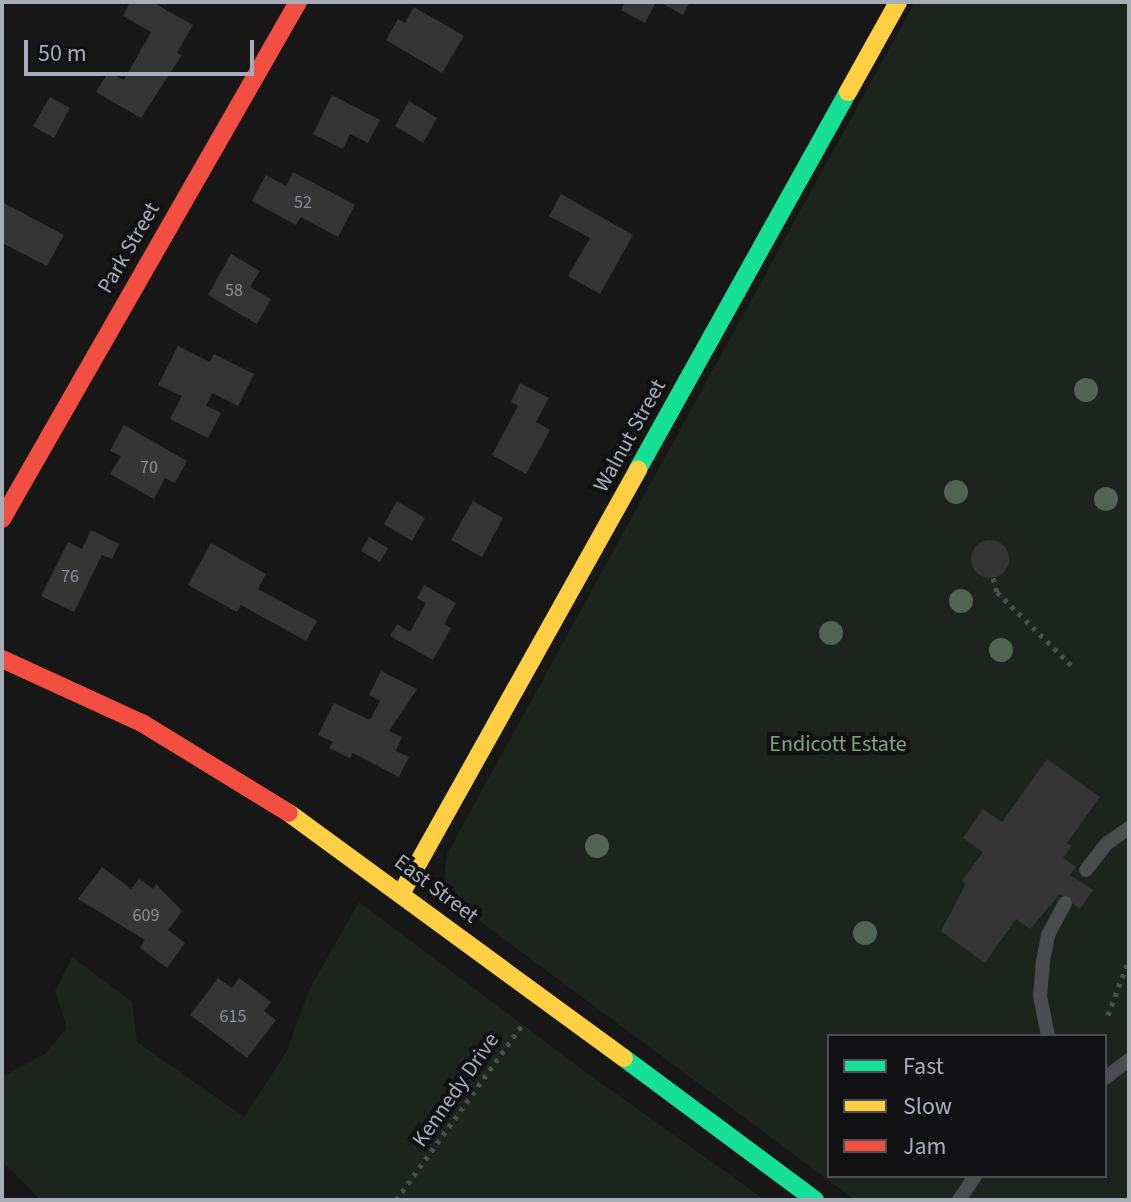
<!DOCTYPE html>
<html>
<head>
<meta charset="utf-8">
<style>
  body { margin:0 }
  #map { position:relative; width:1131px; height:1202px; overflow:hidden; background:#171717; font-family:"Source Sans 3",sans-serif }
  div>[style] { position:absolute }
  [style*='--x'] { left:calc(var(--x)*1px); top:calc(var(--y)*1px); width:calc(var(--w)*1px); rotate:calc(var(--a)*1deg) }
  .green>* { inset:0; background:#1d241e }
  .building>* { inset:0; background:#353536 }
  .round { border-radius:50% }
  .path>* { height:5px; margin-top:-2.5px; transform-origin:0; background:repeating-linear-gradient(90deg,#4d4e52 0 4px,transparent 0 10px) }
  .lane>* { height:14px; margin:-7px; padding:0 7px; transform-origin:7px; border-radius:7px; background:#4b4c50 }
  .fast>* { height:18px; margin:-9px; padding:0 9px; transform-origin:9px; border-radius:9px; background:#16e098 }
  .slow>* { height:18px; margin:-9px; padding:0 9px; transform-origin:9px; border-radius:9px; background:#ffcf43 }
  .jam>* { height:18px; margin:-9px; padding:0 9px; transform-origin:9px; border-radius:9px; background:#f24e42 }
  .trees>* { width:24px; height:24px; margin:-12px; border-radius:50%; background:#506451 }
  span { translate:-50% -50%; white-space:nowrap; text-align:center; line-height:1.15; -webkit-text-stroke:8px #111113; paint-order:stroke }
  .number-label { font-size:18px; color:#8b8f98 }
  .number-label span { -webkit-text-stroke-width:0 }
  .street-label { font-size:22px; color:#a8adb8 }
  .park-label { font-size:22px; color:#7fa381 }
  .frame { position:absolute; inset:0; border:4px solid #a8adb8; pointer-events:none }
  .legend { position:absolute; left:827px; top:1034px; width:280px; height:144px; box-sizing:border-box; background:#111113; border:2px solid #4d4f55; margin:0; padding:10px 14px; list-style:none; font-size:24px; color:#a8adb8 }
  .legend li { display:flex; align-items:center; gap:16px; height:40px }
  .legend b { width:40px; border:2px solid #4d4f55 }
  .scale { position:absolute; left:24px; top:40px; width:230px; height:36px; box-sizing:border-box; border:4px solid #a8adb8; border-top:0; padding-left:10px; font-size:24px; line-height:28px; white-space:nowrap; color:#a8adb8; -webkit-text-stroke:6px #111113; paint-order:stroke }
</style>
</head>
<body>
<div id="map">
  <div class="green">
    <div style="clip-path:polygon(evenodd,915px 2px,1129px 2px,1129px 1200px,855px 1200px,461px 907px,443px 887px,447px 854px,915px 2px,829px 1036px,1105px 1036px,1105px 1176px,829px 1176px,829px 1036px)"></div>
    <div style="clip-path:polygon(359px 902px,587px 1073px,765px 1200px,40px 1200px,2px 1161px,2px 1077px,45px 1054px,67px 1028px,55px 991px,72px 957px,132px 1002px,137px 1042px,244px 1117px,287px 1051px,310px 988px)"></div>
  </div>
  <div class="building">
    <div style="clip-path:polygon(130px 2px,152px 2px,193px 25px,177px 53px,182px 55px,141px 118px,96px 92px,108px 72px,124px 80px,151px 32px,123px 16px)"></div>
    <div style="clip-path:polygon(625px 2px,656px 2px,645px 23px,621px 10px)"></div>
    <div style="clip-path:polygon(660px 2px,690px 2px,683px 15px)"></div>
    <div style="clip-path:polygon(414px 7px,464px 36px,442px 73px,386px 40px,398px 19px,405px 23px)"></div>
    <div style="clip-path:polygon(332px 95px,380px 120px,368px 143px,350px 134px,343px 149px,313px 134px)"></div>
    <div style="clip-path:polygon(50px 97px,70px 108px,54px 138px,33px 126px)"></div>
    <div style="clip-path:polygon(409px 101px,437px 118px,423px 143px,395px 126px)"></div>
    <div style="clip-path:polygon(293px 172px,355px 205px,338px 237px,301px 217px,296px 225px,252px 201px,266px 175px,286px 186px)"></div>
    <div style="clip-path:polygon(561px 194px,633px 235px,600px 294px,568px 276px,590px 238px,549px 216px)"></div>
    <div style="clip-path:polygon(2px 202px,64px 235px,47px 266px,2px 243px)"></div>
    <div style="clip-path:polygon(231px 254px,260px 271px,250px 287px,271px 299px,257px 324px,208px 295px)"></div>
    <div style="clip-path:polygon(178px 346px,210px 362px,214px 354px,254px 374px,238px 406px,212px 393px,206px 406px,221px 413px,208px 438px,170px 419px,182px 396px,158px 385px)"></div>
    <div style="clip-path:polygon(520px 383px,549px 398px,536px 422px,550px 430px,526px 474px,492px 455px,518px 406px,511px 402px)"></div>
    <div style="clip-path:polygon(124px 425px,187px 461px,175px 483px,165px 478px,154px 499px,110px 474px,121px 456px,110px 451px)"></div>
    <div style="clip-path:polygon(397px 501px,425px 518px,412px 541px,384px 524px)"></div>
    <div style="clip-path:polygon(473px 501px,503px 518px,482px 557px,451px 540px)"></div>
    <div style="clip-path:polygon(91px 530px,119px 544px,112px 559px,102px 555px,74px 612px,41px 596px,68px 542px,82px 549px)"></div>
    <div style="clip-path:polygon(369px 537px,388px 548px,380px 562px,361px 551px)"></div>
    <div class="round" style="left:971px;top:540px;width:38px;height:38px"></div>
    <div style="clip-path:polygon(211px 543px,266px 574px,258px 589px,317px 621px,306px 641px,241px 605px,237px 612px,188px 585px)"></div>
    <div style="clip-path:polygon(424px 585px,456px 603px,444px 624px,451px 628px,433px 660px,390px 636px,397px 624px,410px 632px,426px 603px,417px 598px)"></div>
    <div style="clip-path:polygon(381px 671px,417px 689px,389px 731px,402px 737px,396px 751px,409px 757px,399px 777px,353px 753px,350px 758px,329px 748px,333px 742px,318px 735px,334px 703px,370px 720px,380px 701px,369px 695px)"></div>
    <div style="clip-path:polygon(1047px 759px,1100px 797px,1067px 843px,1072px 846px,1063px 858px,1076px 867px,1070px 875px,1093px 890px,1080px 909px,1060px 894px,1030px 929px,1016px 919px,985px 963px,941px 931px,966px 884px,962px 881px,983px 852px,963px 838px,983px 809px,1002px 822px)"></div>
    <div style="clip-path:polygon(102px 867px,131px 889px,139px 879px,153px 889px,156px 884px,182px 911px,168px 930px,185px 943px,167px 968px,140px 948px,145px 940px,78px 899px)"></div>
    <div style="clip-path:polygon(218px 978px,232px 988px,239px 978px,271px 1002px,264px 1011px,276px 1020px,247px 1058px,190px 1015px)"></div>
  </div>
  <div class="path">
    <div style="--x:993;--y:578;--w:15;--a:74"></div>
    <div style="--x:997;--y:592;--w:110;--a:44.6"></div>
    <div style="--x:1108;--y:1015;--w:60;--a:-69.4"></div>
    <div style="--x:396;--y:1200;--w:216;--a:-54.2"></div>
  </div>
  <div class="lane">
    <div style="--x:1086;--y:870;--w:33;--a:-52"></div>
    <div style="--x:1106;--y:844;--w:28;--a:-35"></div>
    <div style="--x:1048;--y:1036;--w:41;--a:-101.3"></div>
    <div style="--x:1040;--y:996;--w:35;--a:-85"></div>
    <div style="--x:1043;--y:961;--w:26;--a:-79"></div>
    <div style="--x:1048;--y:935;--w:36;--a:-62"></div>
    <div style="--x:1105;--y:1078;--w:30;--a:-37"></div>
    <div style="--x:959;--y:1200;--w:29;--a:-56"></div>
  </div>
  <div class="fast">
    <div style="--x:638;--y:469;--w:432;--a:-60.9"></div>
    <div style="--x:624;--y:1058;--w:238;--a:36.6"></div>
  </div>
  <div class="slow">
    <div style="--x:848;--y:92;--w:103;--a:-60.9"></div>
    <div style="--x:289;--y:813;--w:415;--a:36.2"></div>
    <div style="--x:402;--y:892;--w:484;--a:-60.8"></div>
  </div>
  <div class="jam">
    <div style="--x:2;--y:519;--w:596;--a:-60.21"></div>
    <div style="--x:2;--y:659;--w:154;--a:24.6"></div>
    <div style="--x:142;--y:723;--w:172;--a:31.5"></div>
  </div>
  <div class="trees">
    <div style="left:1086px;top:390px"></div>
    <div style="left:956px;top:492px"></div>
    <div style="left:1106px;top:499px"></div>
    <div style="left:961px;top:601px"></div>
    <div style="left:831px;top:633px"></div>
    <div style="left:1001px;top:650px"></div>
    <div style="left:597px;top:846px"></div>
    <div style="left:865px;top:933px"></div>
  </div>
  <div class="number-label">
    <span style="left:303px;top:203px">52</span>
    <span style="left:234px;top:291px">58</span>
    <span style="left:149px;top:468px">70</span>
    <span style="left:70px;top:577px">76</span>
    <span style="left:146px;top:916px">609</span>
    <span style="left:233px;top:1017px">615</span>
  </div>
  <div class="street-label">
    <span style="left:129px;top:248px;rotate:-60deg">Park Street</span>
    <span style="left:630px;top:436px;rotate:-61deg">Walnut Street</span>
    <span style="left:436px;top:889px;rotate:37deg">East Street</span>
    <span style="left:456px;top:1090px;rotate:-55deg">Kennedy Drive</span>
  </div>
  <div class="park-label">
    <span style="left:838px;top:745px">Endicott Estate</span>
  </div>
  <div class="frame"></div>
  <ul class="legend">
  <li><b style="height:10px;background:#16e098"></b>Fast</li>
  <li><b style="height:10px;background:#ffcf43"></b>Slow</li>
  <li><b style="height:10px;background:#f24e42"></b>Jam</li>
  </ul>
  <div class="scale">50 m</div>
</div>
</body>
</html>
